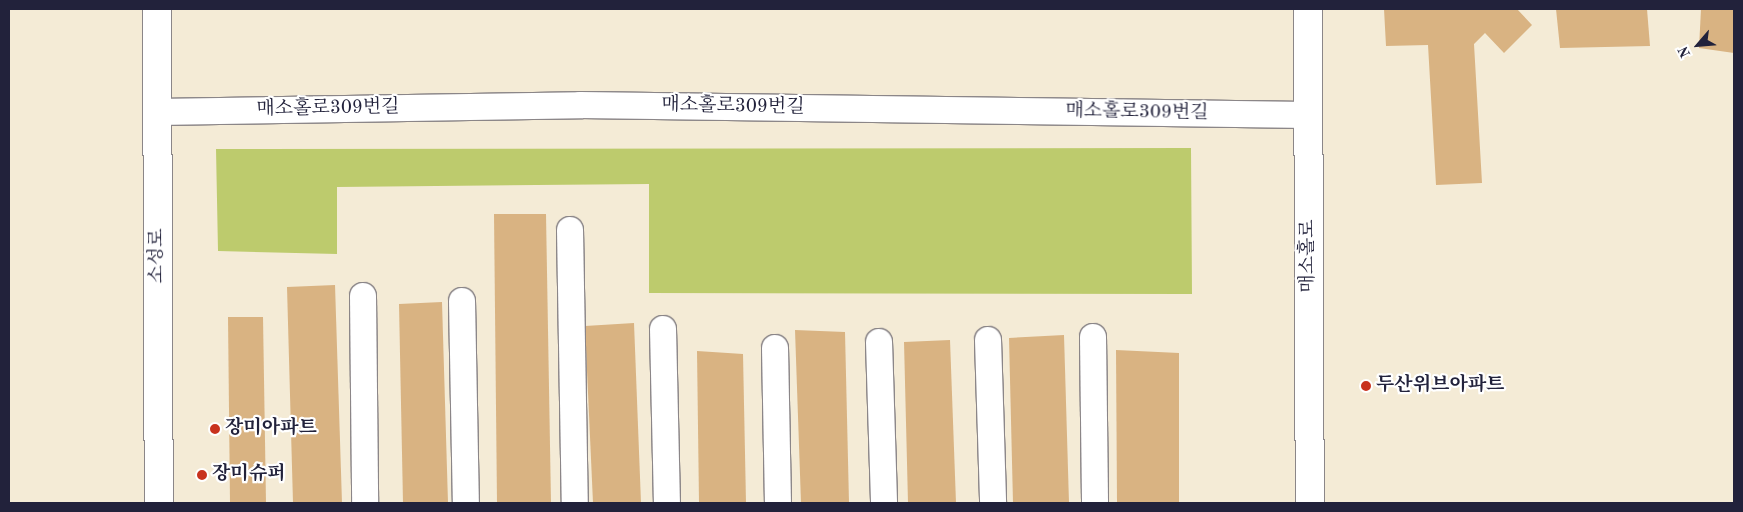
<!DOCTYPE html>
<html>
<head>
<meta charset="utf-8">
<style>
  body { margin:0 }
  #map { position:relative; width:1743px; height:512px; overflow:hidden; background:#f4ebd6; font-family:"Old Standard TT","Noto Serif KR",serif }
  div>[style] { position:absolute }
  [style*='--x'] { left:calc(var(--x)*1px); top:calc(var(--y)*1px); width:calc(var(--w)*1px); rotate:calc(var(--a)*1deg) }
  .green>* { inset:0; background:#bdcb6d }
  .building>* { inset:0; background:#d9b382 }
  .roads { filter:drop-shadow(1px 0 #8b8688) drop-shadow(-1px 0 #8b8688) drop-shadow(0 1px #8b8688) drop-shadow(0 -1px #8b8688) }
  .minor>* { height:26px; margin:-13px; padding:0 13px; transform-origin:13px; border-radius:13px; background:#fff }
  .major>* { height:28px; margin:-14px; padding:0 14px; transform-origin:14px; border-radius:14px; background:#fff }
  .dots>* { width:14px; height:14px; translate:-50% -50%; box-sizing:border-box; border:2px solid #fff; border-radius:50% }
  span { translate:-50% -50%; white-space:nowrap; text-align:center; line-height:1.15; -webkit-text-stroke:4.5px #fff; paint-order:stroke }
  .street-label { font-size:19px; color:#22223b }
  .poi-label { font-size:19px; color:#22223b; font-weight:700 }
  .left { translate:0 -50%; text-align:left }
  .frame { position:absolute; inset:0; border:10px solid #22223b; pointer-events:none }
  .north { position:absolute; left:1673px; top:20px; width:50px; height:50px; -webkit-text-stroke:4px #fff; paint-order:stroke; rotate:243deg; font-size:14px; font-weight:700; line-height:20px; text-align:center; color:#22223b }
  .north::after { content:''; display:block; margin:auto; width:18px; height:22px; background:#22223b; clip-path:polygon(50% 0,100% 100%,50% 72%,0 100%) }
</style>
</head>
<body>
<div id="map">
  <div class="green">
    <div style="clip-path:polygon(1191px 148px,1192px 294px,649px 293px,649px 184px,337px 187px,337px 254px,218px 251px,216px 149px)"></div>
  </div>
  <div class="building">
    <div style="clip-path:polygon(1384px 9px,1517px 9px,1532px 25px,1504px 53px,1485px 33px,1474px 44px,1482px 183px,1436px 185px,1428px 45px,1386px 46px)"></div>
    <div style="clip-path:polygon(1556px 9px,1647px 9px,1650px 46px,1560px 48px)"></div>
    <div style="clip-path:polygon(1701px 9px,1734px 9px,1734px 53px,1699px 48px)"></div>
    <div style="clip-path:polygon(494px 214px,546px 214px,551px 503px,497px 503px)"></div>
    <div style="clip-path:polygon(335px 285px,342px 503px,293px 503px,287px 287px)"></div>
    <div style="clip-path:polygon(442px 302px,448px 503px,403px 503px,399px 304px)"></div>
    <div style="clip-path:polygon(228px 317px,263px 317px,266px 503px,230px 503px)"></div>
    <div style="clip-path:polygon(634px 323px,641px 503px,593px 503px,585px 326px)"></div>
    <div style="clip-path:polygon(795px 330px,845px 332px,849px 503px,801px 503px)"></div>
    <div style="clip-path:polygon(1064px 335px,1069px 503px,1013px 503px,1009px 338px)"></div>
    <div style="clip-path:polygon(950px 340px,956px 503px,908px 503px,904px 342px)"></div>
    <div style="clip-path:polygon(1116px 350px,1179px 353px,1179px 503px,1117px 503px)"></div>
    <div style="clip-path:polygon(697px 351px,743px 354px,746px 503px,699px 503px)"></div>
  </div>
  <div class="roads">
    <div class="minor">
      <div style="--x:157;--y:112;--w:423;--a:-0.9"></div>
      <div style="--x:580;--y:105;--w:728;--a:0.79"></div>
      <div style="--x:570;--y:230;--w:273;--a:89"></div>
      <div style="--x:363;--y:296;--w:207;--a:89.4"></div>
      <div style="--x:462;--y:301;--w:202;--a:88.9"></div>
      <div style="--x:663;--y:329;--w:174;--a:88.7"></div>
      <div style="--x:1093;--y:337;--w:166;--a:89.3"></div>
      <div style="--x:988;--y:340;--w:163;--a:88.2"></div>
      <div style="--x:879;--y:342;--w:161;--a:88.2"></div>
      <div style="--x:775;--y:348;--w:155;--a:88.9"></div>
    </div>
    <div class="major">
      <div style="--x:157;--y:9;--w:494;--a:89.8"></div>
      <div style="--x:1308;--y:9;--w:494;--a:89.8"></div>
    </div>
  </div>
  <div class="dots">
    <div style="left:1366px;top:386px;background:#c8321e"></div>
    <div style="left:215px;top:429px;background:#c8321e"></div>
    <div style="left:202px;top:475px;background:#c8321e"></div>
  </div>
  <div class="street-label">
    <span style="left:733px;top:107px;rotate:1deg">매소홀로309번길</span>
    <span style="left:328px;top:109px;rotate:-1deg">매소홀로309번길</span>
    <span style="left:1137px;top:113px;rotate:1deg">매소홀로309번길</span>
    <span style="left:158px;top:256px;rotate:-90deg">소성로</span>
    <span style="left:1309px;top:256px;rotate:-90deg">매소홀로</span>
  </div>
  <div class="poi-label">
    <span class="left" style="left:1376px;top:386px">두산위브아파트</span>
    <span class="left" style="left:225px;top:429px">장미아파트</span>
    <span class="left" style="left:212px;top:475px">장미슈퍼</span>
  </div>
  <div class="frame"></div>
  <div class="north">N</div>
</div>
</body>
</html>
